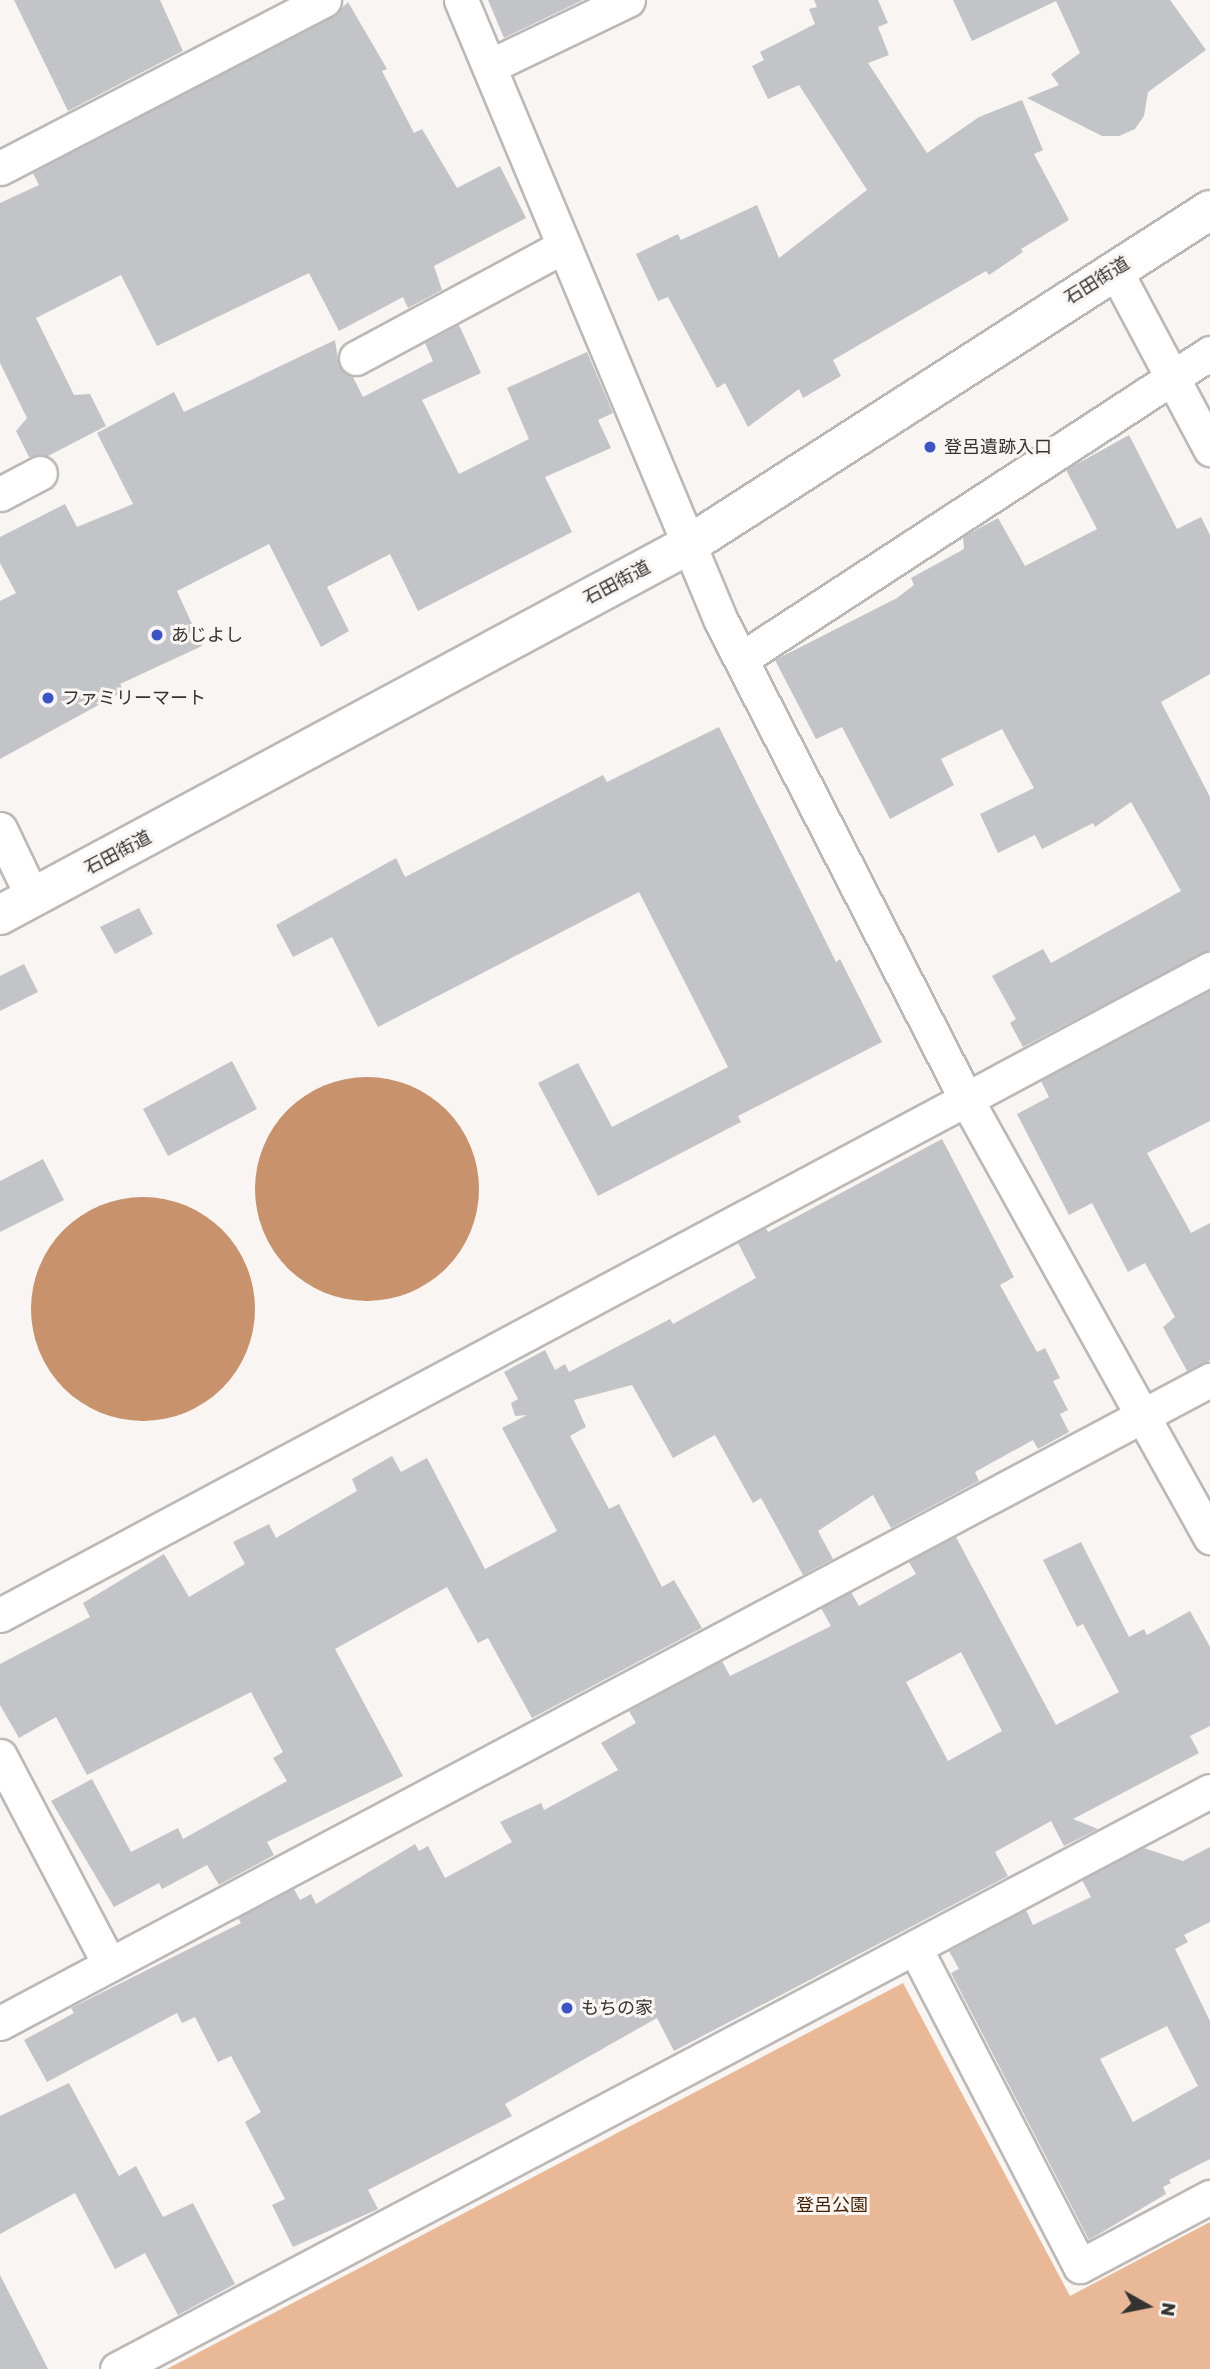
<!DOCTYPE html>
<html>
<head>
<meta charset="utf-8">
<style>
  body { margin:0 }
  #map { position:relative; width:1210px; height:2369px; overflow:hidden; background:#f9f5f2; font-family:Rubik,"Noto Sans JP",sans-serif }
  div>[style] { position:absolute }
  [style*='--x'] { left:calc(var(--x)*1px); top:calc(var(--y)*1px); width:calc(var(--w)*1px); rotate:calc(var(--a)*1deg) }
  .green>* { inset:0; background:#e9b997 }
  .water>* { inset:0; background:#c7926c }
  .round { border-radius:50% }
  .building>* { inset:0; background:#c2c4c8 }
  .roads { filter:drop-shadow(2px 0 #bcb8b6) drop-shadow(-2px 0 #bcb8b6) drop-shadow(0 2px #bcb8b6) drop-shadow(0 -2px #bcb8b6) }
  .street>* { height:33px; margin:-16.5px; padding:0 16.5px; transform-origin:16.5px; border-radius:16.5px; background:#fff }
  .secondary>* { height:38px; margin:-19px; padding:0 19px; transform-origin:19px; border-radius:19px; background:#fff }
  .dots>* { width:19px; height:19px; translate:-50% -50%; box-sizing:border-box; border:4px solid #f9f5f2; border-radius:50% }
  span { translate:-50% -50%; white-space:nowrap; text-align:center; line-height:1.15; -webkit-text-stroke:6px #f9f5f2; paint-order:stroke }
  .street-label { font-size:18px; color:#343332 }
  .poi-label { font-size:18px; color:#343332 }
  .left { translate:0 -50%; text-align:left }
  .park-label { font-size:18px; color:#421f01 }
  .north { position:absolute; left:1112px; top:2271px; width:70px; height:70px; -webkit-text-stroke:5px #f9f5f2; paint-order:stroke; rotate:99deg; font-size:19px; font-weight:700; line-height:28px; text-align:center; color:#343332 }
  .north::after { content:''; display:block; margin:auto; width:24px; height:32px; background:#343332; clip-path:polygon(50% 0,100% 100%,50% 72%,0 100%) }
</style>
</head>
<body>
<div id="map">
  <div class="green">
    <div style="clip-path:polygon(903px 1983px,1070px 2296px,1210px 2222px,1210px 2369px,167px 2369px)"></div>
  </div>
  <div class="water">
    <div class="round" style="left:255px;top:1077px;width:224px;height:224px"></div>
    <div class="round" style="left:31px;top:1197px;width:224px;height:224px"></div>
  </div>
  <div class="building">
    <div style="clip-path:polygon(14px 0,160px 0,183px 51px,68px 111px)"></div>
    <div style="clip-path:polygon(488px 0,583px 0,504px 38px)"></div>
    <div style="clip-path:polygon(814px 0,878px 0,888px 23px,878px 27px,889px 55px,868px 63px,927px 153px,979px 117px,1022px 100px,1043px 150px,1034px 154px,1069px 220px,1021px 249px,1023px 252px,989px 275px,986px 271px,833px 360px,841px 376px,803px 398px,799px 389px,748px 427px,725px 383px,717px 388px,668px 297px,658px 301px,636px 254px,678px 234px,681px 240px,757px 205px,779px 258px,867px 190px,799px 85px,768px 99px,752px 66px,764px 60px,760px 52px,815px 24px,809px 9px,817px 7px)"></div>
    <div style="clip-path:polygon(953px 0,1170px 0,1206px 50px,1148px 92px,1144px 116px,1135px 129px,1119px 136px,1102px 136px,1027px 98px,1059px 85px,1051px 74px,1080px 53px,1056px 1px,972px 41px)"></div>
    <div style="clip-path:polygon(348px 2px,387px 69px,382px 71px,414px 133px,422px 129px,457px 188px,500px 166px,526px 218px,434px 266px,442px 290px,408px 308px,403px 297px,339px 331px,309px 273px,157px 346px,121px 275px,36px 318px,74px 395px,90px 394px,106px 426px,48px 456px,29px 457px,16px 431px,27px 418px,0 363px,0 203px,39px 185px,33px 173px,333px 17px)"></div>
    <div style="clip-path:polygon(459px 325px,481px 373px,422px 400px,459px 474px,529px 439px,507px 388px,587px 352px,613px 413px,598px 420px,611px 448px,545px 477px,572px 532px,418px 611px,390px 554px,327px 587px,349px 631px,321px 647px,269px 544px,177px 591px,202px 646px,120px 684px,124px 691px,0 759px,0 601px,16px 593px,0 563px,0 537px,65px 504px,77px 527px,133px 504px,97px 433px,174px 392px,184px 412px,335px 340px,339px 366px,353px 377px,363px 397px,433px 361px,425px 343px)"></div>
    <div style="clip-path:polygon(1129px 435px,1177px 529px,1201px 517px,1210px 535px,1210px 674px,1161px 702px,1210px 797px,1210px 950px,1023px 1047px,1010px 1023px,1016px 1019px,992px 976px,1043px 949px,1051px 963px,1181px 891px,1131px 802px,1095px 827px,1093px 823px,1042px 849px,1035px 835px,998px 853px,980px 814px,1034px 788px,1002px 729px,941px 759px,954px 785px,890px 819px,842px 727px,816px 739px,775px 660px,897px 598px,914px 585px,911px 578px,964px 549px,963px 537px,998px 518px,1025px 566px,1097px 529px,1066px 470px)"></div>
    <div style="clip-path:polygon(719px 727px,836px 962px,840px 959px,882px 1042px,738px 1116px,741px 1122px,598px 1196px,538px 1083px,578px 1063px,612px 1127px,728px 1067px,639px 892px,378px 1027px,332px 937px,293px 957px,276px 925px,396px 858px,405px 877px,603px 775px,607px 782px)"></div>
    <div style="clip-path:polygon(139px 908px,153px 934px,115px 954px,100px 927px)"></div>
    <div style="clip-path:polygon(24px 964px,38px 992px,0 1011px,0 976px)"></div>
    <div style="clip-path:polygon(1210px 991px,1210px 1121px,1147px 1153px,1191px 1233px,1210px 1223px,1210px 1361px,1187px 1371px,1163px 1327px,1175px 1317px,1145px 1263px,1128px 1272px,1092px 1203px,1069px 1215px,1017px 1114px,1049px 1097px,1041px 1081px)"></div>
    <div style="clip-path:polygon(232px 1061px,257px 1109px,168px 1156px,143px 1109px)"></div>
    <div style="clip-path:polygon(942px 1139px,1014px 1277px,1000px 1285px,1037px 1352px,1045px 1348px,1060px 1378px,1053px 1381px,1068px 1410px,1060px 1414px,1069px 1432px,1038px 1449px,1033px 1440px,975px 1472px,979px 1481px,891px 1528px,873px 1495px,818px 1531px,833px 1559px,803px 1575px,761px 1498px,753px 1503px,715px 1435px,673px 1458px,632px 1385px,574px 1400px,586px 1427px,570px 1436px,609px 1509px,619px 1504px,662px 1587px,674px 1580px,702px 1628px,532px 1718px,488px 1638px,478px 1643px,447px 1587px,335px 1649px,403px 1776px,267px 1842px,274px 1855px,219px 1885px,207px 1865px,162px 1889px,159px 1883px,114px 1907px,51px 1801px,92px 1779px,131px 1852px,178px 1828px,183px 1839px,287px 1781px,273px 1758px,283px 1752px,251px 1692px,87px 1775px,56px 1717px,19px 1738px,0 1705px,0 1664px,90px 1617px,83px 1603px,164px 1554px,189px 1597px,245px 1564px,233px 1542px,269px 1524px,276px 1538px,357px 1491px,352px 1479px,392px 1456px,401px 1472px,427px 1458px,485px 1569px,557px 1531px,502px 1428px,527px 1415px,515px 1416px,511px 1403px,518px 1399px,504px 1372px,545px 1350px,555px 1370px,565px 1364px,569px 1372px,670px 1319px,673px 1324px,756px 1278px,738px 1243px,766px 1228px,768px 1232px)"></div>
    <div style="clip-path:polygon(43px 1159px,64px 1200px,0 1232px,0 1181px)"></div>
    <div style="clip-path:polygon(evenodd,956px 1537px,1056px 1725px,1119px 1692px,1083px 1624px,1077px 1627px,1043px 1560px,1081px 1542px,1129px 1637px,1144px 1629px,1147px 1635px,1190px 1611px,1210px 1647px,1210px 1726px,1190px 1736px,1199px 1753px,1073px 1819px,1098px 1829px,1064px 1846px,1051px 1821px,995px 1852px,1008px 1876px,674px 2051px,657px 2018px,505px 2104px,512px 2116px,368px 2190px,378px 2209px,293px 2247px,272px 2205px,285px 2199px,245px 2122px,261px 2112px,231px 2056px,218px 2062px,195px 2017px,182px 2023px,177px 2013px,47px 2082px,24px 2040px,74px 2013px,71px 2008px,241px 1923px,238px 1918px,294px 1889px,300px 1900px,311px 1894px,316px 1904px,415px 1844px,419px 1851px,428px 1846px,445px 1878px,512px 1842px,500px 1822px,541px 1803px,544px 1810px,618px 1770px,601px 1743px,636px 1723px,629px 1711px,722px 1661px,730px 1676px,831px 1626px,821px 1608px,851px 1592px,859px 1606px,916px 1574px,909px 1562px,956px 1537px,961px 1652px,1002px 1731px,948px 1761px,906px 1682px,961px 1652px)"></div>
    <div style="clip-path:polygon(evenodd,1210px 1847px,1210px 1922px,1184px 1935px,1188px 1942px,1175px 1949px,1210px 2021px,1210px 2159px,1169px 2180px,1171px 2183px,1163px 2187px,1166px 2194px,1089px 2240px,951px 1973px,959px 1969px,949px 1951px,1026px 1910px,1033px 1925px,1091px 1897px,1082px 1880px,1144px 1848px,1183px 1861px,1210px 1847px,1167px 2026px,1198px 2086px,1133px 2122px,1100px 2059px,1167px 2026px)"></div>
    <div style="clip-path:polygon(69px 2083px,119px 2176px,136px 2166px,163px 2217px,193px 2203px,235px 2284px,178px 2315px,145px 2253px,115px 2269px,75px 2193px,0 2234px,0 2116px)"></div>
    <div style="clip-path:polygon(0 2275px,48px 2369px,0 2369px)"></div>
  </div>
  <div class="roads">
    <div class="street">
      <div style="--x:461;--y:0;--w:673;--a:67.28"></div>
      <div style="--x:721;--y:621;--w:535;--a:62.86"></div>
      <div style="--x:965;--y:1097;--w:504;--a:60.89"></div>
      <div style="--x:490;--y:66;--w:153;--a:-25.6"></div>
      <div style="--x:0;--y:168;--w:365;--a:-27.4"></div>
      <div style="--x:1115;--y:270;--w:203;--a:62"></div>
      <div style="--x:356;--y:358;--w:236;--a:-28.3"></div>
      <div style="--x:0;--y:494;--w:45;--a:-27.7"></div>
      <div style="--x:741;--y:659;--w:560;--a:-33.12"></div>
      <div style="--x:0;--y:829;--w:76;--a:64.4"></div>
      <div style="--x:0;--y:1615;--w:1372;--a:-28.1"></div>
      <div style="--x:0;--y:1756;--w:235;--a:62.3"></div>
      <div style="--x:915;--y:1948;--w:358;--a:62.6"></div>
      <div style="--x:1080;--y:2266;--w:147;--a:-28"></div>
      <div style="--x:0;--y:2023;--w:1370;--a:-27.99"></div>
      <div style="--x:117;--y:2369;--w:1236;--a:-27.87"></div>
    </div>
    <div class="secondary">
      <div style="--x:0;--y:915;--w:783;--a:-28.27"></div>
      <div style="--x:690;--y:544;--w:618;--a:-32.71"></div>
    </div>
  </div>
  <div class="dots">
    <div style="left:930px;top:447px;background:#3d54c7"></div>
    <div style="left:157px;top:635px;background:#3d54c7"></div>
    <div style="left:48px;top:698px;background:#3d54c7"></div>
    <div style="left:567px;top:2008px;background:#3d54c7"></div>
  </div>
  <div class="street-label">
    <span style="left:1097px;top:281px;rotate:-32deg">石田街道</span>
    <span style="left:617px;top:583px;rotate:-28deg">石田街道</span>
    <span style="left:118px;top:853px;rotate:-28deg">石田街道</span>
  </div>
  <div class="poi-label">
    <span class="left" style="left:944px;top:447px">登呂遺跡入口</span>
    <span class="left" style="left:171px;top:635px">あじよし</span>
    <span class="left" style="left:62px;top:698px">ファミリーマート</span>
    <span class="left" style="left:581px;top:2008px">もちの家</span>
  </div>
  <div class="park-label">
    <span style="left:832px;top:2205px">登呂公園</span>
  </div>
  <div class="north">N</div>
</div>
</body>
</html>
